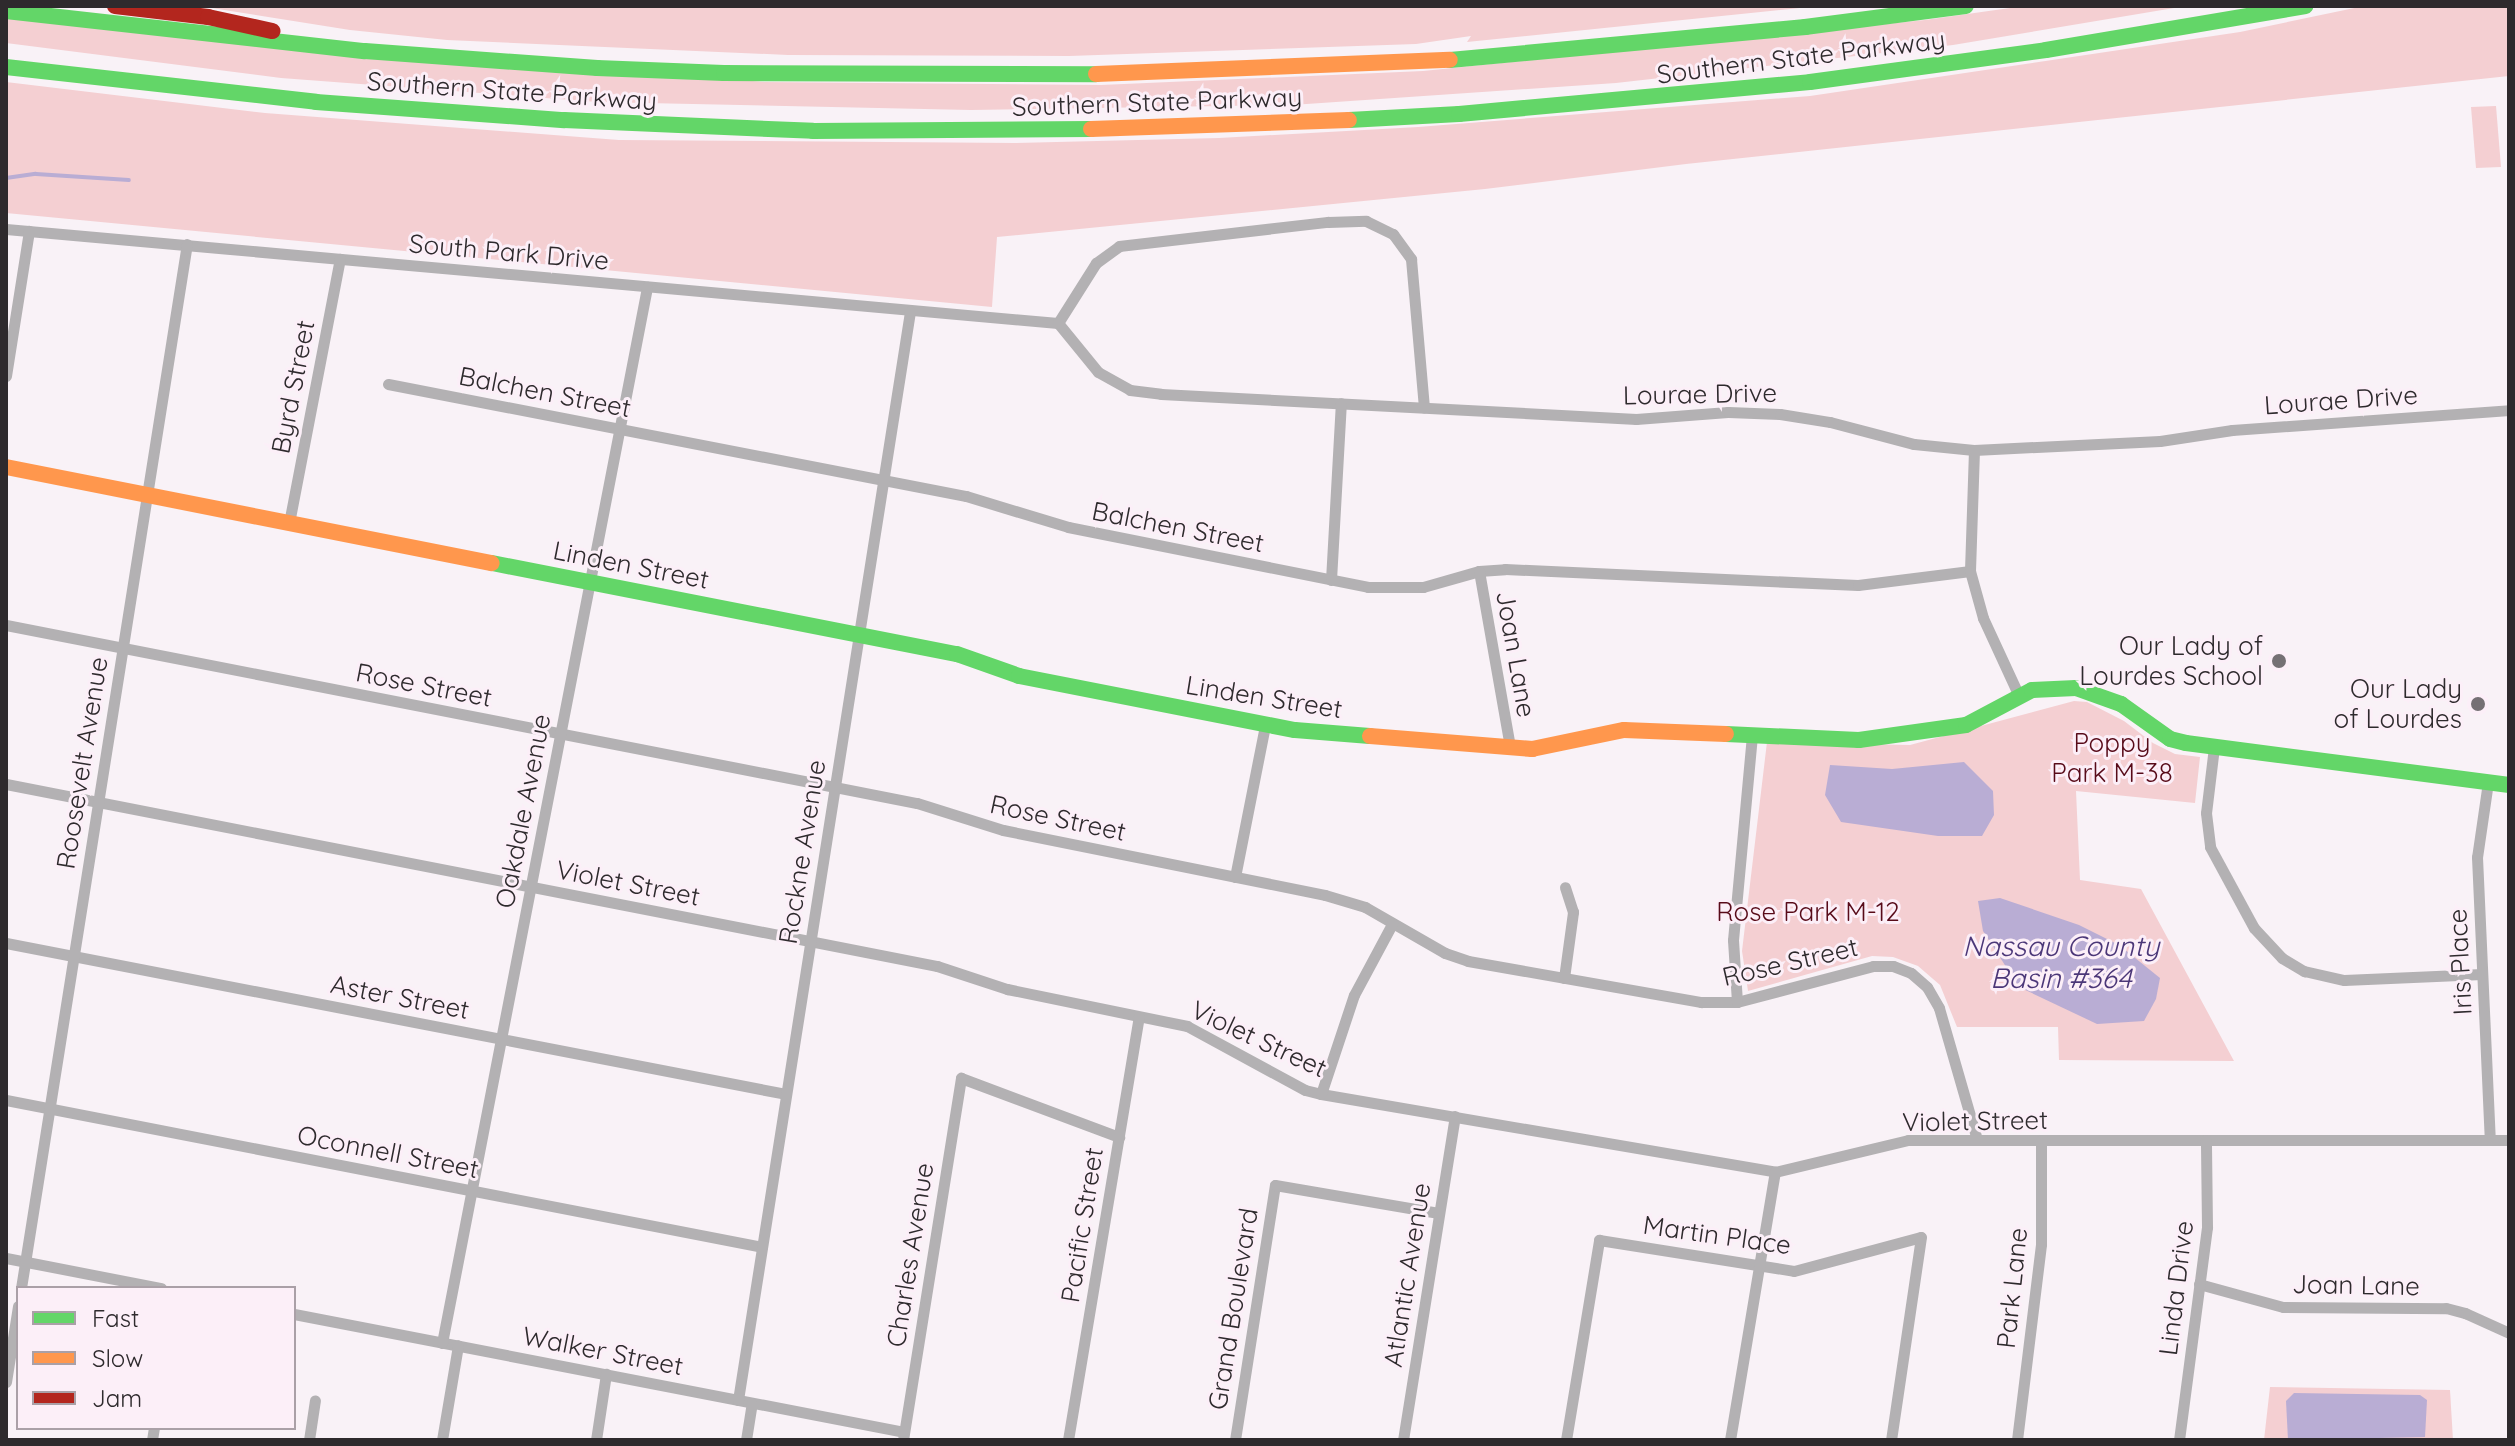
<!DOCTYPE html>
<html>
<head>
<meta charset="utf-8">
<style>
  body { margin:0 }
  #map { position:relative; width:2515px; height:1446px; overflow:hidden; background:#f9f2f7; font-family:Quicksand,sans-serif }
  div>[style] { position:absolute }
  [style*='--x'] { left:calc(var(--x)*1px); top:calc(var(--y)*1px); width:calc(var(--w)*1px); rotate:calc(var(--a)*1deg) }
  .green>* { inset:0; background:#f4cfd2 }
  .water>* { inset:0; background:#b9add4 }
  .stream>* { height:4px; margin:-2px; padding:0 2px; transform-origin:2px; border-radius:2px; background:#b9add4 }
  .street>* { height:11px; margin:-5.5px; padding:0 5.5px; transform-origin:5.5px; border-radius:5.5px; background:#b3b1b3 }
  .fast>* { height:16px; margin:-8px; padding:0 8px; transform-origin:8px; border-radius:8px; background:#63d668 }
  .slow>* { height:16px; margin:-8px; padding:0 8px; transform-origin:8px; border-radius:8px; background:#ff974d }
  .jam>* { height:16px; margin:-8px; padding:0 8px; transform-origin:8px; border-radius:8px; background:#b3261e }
  .dots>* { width:22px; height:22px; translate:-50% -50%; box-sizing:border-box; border:4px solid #fceff8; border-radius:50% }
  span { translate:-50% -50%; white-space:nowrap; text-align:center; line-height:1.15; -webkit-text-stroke:6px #fceff8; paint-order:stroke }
  .street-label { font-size:26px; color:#2e2a2d }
  .poi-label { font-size:26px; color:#2e2a2d }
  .right { translate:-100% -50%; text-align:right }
  .park-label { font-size:26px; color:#580b19 }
  .water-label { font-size:28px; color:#4b3778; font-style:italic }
  .frame { position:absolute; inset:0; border:8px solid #2e2a2d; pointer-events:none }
  .legend { position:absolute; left:16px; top:1286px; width:280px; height:144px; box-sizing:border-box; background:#fceff8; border:2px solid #aaa0a7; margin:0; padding:10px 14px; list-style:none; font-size:24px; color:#2e2a2d }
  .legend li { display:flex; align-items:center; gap:16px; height:40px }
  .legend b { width:40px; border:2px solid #aaa0a7 }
</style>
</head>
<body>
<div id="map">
  <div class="green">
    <div style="clip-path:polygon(199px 6px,1819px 6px,1467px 42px,1471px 36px,1416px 44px,1069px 56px,788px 55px,447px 40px,350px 30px)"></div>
    <div style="clip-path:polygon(2024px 6px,2186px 6px,1953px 45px,1616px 83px,1292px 105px,971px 110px,598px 102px,281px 78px,6px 43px,6px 16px,764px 82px,1101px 85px,1423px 71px,1925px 20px)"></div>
    <div style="clip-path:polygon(2364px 6px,2509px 6px,2509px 76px,1686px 164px,1485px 189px,997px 237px,992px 307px,6px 213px,6px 82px,265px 113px,619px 140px,1015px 143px,1219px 138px,1418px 127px,1810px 96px,2240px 32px)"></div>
    <div style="clip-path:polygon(2496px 106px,2501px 167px,2476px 168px,2471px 107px)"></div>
    <div style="clip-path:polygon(2074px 701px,2087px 702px,2124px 721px,2153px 743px,2175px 754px,2200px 757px,2195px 803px,2076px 791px,2080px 880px,2141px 889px,2234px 1061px,2059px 1060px,2058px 1027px,1957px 1027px,1940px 985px,1918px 966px,1893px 957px,1872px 956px,1748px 991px,1742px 951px,1767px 742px,1910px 745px)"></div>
    <div style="clip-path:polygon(2270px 1387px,2450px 1390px,2453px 1440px,2264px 1440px)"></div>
  </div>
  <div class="water">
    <div style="clip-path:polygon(1964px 762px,1993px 791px,1994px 815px,1982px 836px,1938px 836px,1841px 822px,1825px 795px,1830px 765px,1892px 769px)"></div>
    <div style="clip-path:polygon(2000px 898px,2079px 925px,2119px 945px,2160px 978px,2156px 999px,2144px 1021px,2097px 1024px,2019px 987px,1983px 931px,1978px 901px)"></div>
    <div style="clip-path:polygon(2294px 1393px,2420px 1395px,2427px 1400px,2425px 1437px,2288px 1440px,2286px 1401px)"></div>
  </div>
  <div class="stream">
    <div style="--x:6;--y:178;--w:30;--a:-8"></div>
    <div style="--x:36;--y:174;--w:93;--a:3.7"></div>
  </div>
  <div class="street">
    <div style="--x:6;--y:229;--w:1056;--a:5.11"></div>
    <div style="--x:1058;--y:323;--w:71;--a:-57.7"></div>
    <div style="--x:1096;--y:263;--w:29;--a:-36"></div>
    <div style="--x:1119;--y:246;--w:210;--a:-6.6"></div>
    <div style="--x:1328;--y:222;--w:38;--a:-2"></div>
    <div style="--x:1366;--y:221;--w:30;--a:26"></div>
    <div style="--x:1393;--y:234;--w:31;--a:54"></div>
    <div style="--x:1411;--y:259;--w:149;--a:85"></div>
    <div style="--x:1058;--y:323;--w:63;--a:50.8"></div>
    <div style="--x:1098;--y:372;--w:37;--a:29"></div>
    <div style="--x:1130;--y:390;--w:31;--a:7"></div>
    <div style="--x:1161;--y:394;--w:476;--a:3"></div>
    <div style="--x:1636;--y:419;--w:92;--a:-4.4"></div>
    <div style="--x:1728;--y:412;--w:52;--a:2.2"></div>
    <div style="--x:1780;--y:414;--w:51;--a:9.1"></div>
    <div style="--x:1830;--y:422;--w:87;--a:14.7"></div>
    <div style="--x:1914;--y:444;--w:60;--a:5.7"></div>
    <div style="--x:1974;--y:450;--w:186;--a:-2.8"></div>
    <div style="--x:2160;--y:441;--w:73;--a:-8.7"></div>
    <div style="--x:2232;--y:430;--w:278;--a:-4.1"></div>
    <div style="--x:6;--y:376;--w:147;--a:-81"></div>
    <div style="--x:388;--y:384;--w:589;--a:10.97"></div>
    <div style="--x:966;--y:496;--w:107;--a:16.9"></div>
    <div style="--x:1068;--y:527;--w:306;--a:11.3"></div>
    <div style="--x:1368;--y:587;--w:55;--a:0"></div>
    <div style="--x:1423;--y:587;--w:58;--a:-15.9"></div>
    <div style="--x:1479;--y:571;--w:26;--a:-4"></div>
    <div style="--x:1505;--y:569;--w:353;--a:2.6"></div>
    <div style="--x:1858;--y:585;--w:113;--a:-7.1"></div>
    <div style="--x:1974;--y:450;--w:121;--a:91.9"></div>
    <div style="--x:1970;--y:571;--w:49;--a:74.5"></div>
    <div style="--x:1983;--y:618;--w:86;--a:65.2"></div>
    <div style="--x:289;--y:523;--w:269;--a:-79.1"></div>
    <div style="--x:1479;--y:571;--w:178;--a:80"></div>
    <div style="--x:1331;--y:580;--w:177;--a:-86.8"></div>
    <div style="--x:6;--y:625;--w:928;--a:11.06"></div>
    <div style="--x:917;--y:803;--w:90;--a:17.4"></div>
    <div style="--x:1003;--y:830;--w:328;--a:11.4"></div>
    <div style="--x:1325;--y:895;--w:42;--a:16.7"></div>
    <div style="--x:1365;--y:907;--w:92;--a:29.9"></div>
    <div style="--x:1445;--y:953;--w:24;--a:19"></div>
    <div style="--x:1468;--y:961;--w:237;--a:10"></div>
    <div style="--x:1701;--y:1002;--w:36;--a:0"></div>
    <div style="--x:1737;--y:1002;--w:141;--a:-14.8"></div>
    <div style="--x:1873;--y:966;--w:20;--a:0"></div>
    <div style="--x:1893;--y:966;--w:19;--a:21"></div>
    <div style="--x:1911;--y:973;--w:21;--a:41"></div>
    <div style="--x:1927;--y:987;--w:24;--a:60"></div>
    <div style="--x:1939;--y:1008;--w:137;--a:73.9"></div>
    <div style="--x:2214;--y:747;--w:66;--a:96.9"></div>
    <div style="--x:2206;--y:813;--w:34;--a:83"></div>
    <div style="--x:2210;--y:847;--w:92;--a:61.5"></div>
    <div style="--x:2254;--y:928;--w:41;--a:47"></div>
    <div style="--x:2282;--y:958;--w:26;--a:31"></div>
    <div style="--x:2304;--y:971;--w:41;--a:12.7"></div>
    <div style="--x:2344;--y:980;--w:138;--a:-2.5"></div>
    <div style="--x:2488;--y:782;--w:76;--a:98.3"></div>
    <div style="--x:2477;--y:857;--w:283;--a:87.4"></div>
    <div style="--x:6;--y:784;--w:949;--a:11.06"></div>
    <div style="--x:937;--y:966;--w:74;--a:18.2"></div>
    <div style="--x:1007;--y:989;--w:184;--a:11.6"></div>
    <div style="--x:1187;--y:1026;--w:134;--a:28.5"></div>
    <div style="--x:1305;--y:1090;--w:16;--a:14"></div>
    <div style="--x:1321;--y:1094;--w:461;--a:9.7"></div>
    <div style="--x:1775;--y:1172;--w:137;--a:-13.5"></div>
    <div style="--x:1908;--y:1140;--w:601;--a:0"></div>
    <div style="--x:1235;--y:877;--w:155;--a:-78.8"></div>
    <div style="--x:6;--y:943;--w:794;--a:10.96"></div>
    <div style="--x:1564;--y:978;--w:67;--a:-82.2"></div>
    <div style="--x:1573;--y:912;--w:26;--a:-108"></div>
    <div style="--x:1737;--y:1002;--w:62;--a:-93.7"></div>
    <div style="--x:1733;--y:940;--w:205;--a:-84.7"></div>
    <div style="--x:1321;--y:1094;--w:104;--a:-71.6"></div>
    <div style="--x:1354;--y:995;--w:81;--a:-61.8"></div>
    <div style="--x:6;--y:1100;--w:770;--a:11"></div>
    <div style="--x:6;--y:1258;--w:158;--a:11"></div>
    <div style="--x:2199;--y:1284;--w:87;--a:15.3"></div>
    <div style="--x:2283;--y:1307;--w:163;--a:0.4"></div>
    <div style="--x:2446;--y:1308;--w:20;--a:15"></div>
    <div style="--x:2465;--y:1313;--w:48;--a:24.4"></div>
    <div style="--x:21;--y:1288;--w:1057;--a:-80.97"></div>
    <div style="--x:294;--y:1314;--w:621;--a:10.95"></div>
    <div style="--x:442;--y:1343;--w:1076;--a:-79.01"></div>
    <div style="--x:6;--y:1382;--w:77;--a:-81"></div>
    <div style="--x:738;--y:1400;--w:1102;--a:-81.02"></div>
    <div style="--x:152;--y:1440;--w:12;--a:-81"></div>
    <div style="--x:309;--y:1440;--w:40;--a:-81.5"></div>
    <div style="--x:442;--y:1440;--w:96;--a:-80.4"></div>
    <div style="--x:596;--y:1440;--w:67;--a:-81.4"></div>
    <div style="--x:746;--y:1440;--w:37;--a:-81"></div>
    <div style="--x:903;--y:1440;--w:367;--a:-80.9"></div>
    <div style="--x:961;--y:1078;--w:169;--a:20.5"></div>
    <div style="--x:1068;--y:1440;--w:429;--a:-80.5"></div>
    <div style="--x:1235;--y:1440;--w:258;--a:-81.1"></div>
    <div style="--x:1275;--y:1185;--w:166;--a:9.7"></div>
    <div style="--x:1403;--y:1440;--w:328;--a:-80.9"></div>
    <div style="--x:1566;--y:1440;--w:203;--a:-80.6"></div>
    <div style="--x:1599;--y:1240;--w:197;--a:9"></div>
    <div style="--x:1794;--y:1271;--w:131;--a:-15"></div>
    <div style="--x:1921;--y:1237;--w:205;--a:98.4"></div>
    <div style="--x:1730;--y:1440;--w:272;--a:-80.5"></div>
    <div style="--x:2017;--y:1440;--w:197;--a:-83"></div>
    <div style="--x:2041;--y:1244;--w:104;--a:-90"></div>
    <div style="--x:2179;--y:1440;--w:215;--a:-82.5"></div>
    <div style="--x:2207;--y:1227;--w:87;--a:-90.7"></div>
  </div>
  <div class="fast">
    <div style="--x:6;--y:11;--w:361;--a:6.4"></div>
    <div style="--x:365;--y:51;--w:233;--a:4.2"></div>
    <div style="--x:597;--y:68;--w:127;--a:2.3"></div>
    <div style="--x:724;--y:73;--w:372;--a:0.2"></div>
    <div style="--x:1450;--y:60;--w:357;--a:-5.3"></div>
    <div style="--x:1805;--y:27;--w:162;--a:-7.4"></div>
    <div style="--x:6;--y:67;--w:312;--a:6.4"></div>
    <div style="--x:316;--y:102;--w:249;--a:4.2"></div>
    <div style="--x:564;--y:120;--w:249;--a:2.5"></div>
    <div style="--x:813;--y:131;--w:278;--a:-0.4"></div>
    <div style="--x:1349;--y:120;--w:110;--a:-3.1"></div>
    <div style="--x:1459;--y:114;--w:352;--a:-5.2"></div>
    <div style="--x:1810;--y:82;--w:238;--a:-7.7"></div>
    <div style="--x:2046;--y:50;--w:263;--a:-9.6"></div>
    <div style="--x:492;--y:563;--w:474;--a:11.1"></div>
    <div style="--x:957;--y:654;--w:66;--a:19.5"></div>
    <div style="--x:1019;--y:676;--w:281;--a:11.1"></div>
    <div style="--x:1295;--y:730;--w:75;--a:4.6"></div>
    <div style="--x:1726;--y:734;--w:133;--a:2.6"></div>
    <div style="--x:1859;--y:740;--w:108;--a:-8"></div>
    <div style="--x:1966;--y:725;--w:75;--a:-27.9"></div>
    <div style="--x:2032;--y:690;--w:44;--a:-2.6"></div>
    <div style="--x:2076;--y:688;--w:48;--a:19.6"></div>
    <div style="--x:2121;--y:704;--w:60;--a:35.5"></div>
    <div style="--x:2170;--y:739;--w:16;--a:14"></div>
    <div style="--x:2186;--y:743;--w:326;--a:7.4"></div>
  </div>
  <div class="slow">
    <div style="--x:1096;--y:74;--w:354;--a:-2.3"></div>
    <div style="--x:1091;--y:129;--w:258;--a:-2"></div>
    <div style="--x:6;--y:467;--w:495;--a:11.2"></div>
    <div style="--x:1370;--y:736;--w:163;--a:4.6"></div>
    <div style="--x:1532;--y:749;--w:94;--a:-11.7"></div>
    <div style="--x:1624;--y:730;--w:102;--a:2.2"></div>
  </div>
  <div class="jam">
    <div style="--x:115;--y:6;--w:94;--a:6.7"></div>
    <div style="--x:208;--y:17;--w:66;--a:12.3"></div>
  </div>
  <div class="dots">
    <div style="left:2279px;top:661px;background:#757074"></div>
    <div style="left:2478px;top:704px;background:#757074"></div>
  </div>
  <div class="street-label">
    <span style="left:1801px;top:57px;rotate:-7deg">Southern State Parkway</span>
    <span style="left:512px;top:91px;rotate:4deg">Southern State Parkway</span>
    <span style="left:1157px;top:102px;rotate:-2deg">Southern State Parkway</span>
    <span style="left:509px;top:252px;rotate:5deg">South Park Drive</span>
    <span style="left:293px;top:387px;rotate:-79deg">Byrd Street</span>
    <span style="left:545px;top:392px;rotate:11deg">Balchen Street</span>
    <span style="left:1700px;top:394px;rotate:-1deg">Lourae Drive</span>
    <span style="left:2341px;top:400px;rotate:-4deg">Lourae Drive</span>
    <span style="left:1178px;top:527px;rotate:11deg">Balchen Street</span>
    <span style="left:631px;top:565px;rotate:11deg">Linden Street</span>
    <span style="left:1516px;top:654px;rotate:80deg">Joan Lane</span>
    <span style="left:424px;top:685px;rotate:11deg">Rose Street</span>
    <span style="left:1264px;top:697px;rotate:9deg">Linden Street</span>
    <span style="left:82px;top:763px;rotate:-81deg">Roosevelt Avenue</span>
    <span style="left:523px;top:811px;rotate:-79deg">Oakdale Avenue</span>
    <span style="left:1058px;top:818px;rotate:12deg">Rose Street</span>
    <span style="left:802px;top:852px;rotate:-81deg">Rockne Avenue</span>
    <span style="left:628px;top:883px;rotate:11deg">Violet Street</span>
    <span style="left:1790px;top:962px;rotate:-13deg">Rose Street</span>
    <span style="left:2460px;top:962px;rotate:-93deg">Iris Place</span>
    <span style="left:400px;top:997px;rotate:11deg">Aster Street</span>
    <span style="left:1259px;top:1039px;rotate:25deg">Violet Street</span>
    <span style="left:1975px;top:1121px;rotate:-1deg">Violet Street</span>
    <span style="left:388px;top:1152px;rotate:11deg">Oconnell Street</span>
    <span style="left:1082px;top:1225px;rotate:-81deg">Pacific Street</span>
    <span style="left:1717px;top:1235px;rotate:8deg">Martin Place</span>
    <span style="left:910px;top:1255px;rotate:-81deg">Charles Avenue</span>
    <span style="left:1407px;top:1275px;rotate:-81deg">Atlantic Avenue</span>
    <span style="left:2356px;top:1285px;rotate:1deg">Joan Lane</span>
    <span style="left:2012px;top:1288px;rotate:-84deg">Park Lane</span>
    <span style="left:2176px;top:1288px;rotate:-83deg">Linda Drive</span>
    <span style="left:1233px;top:1309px;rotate:-81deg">Grand Boulevard</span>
    <span style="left:603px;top:1351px;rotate:11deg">Walker Street</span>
  </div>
  <div class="poi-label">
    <span class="right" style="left:2263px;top:661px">Our Lady of<br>Lourdes School</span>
    <span class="right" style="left:2462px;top:704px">Our Lady<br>of Lourdes</span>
  </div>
  <div class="park-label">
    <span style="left:2112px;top:758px">Poppy<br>Park M-38</span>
    <span style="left:1808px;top:912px">Rose Park M-12</span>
  </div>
  <div class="water-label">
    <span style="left:2061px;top:962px">Nassau County<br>Basin #364</span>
  </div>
  <div class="frame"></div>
  <ul class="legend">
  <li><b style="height:10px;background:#63d668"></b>Fast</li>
  <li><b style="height:10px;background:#ff974d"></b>Slow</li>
  <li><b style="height:10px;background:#b3261e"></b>Jam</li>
  </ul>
</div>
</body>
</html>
